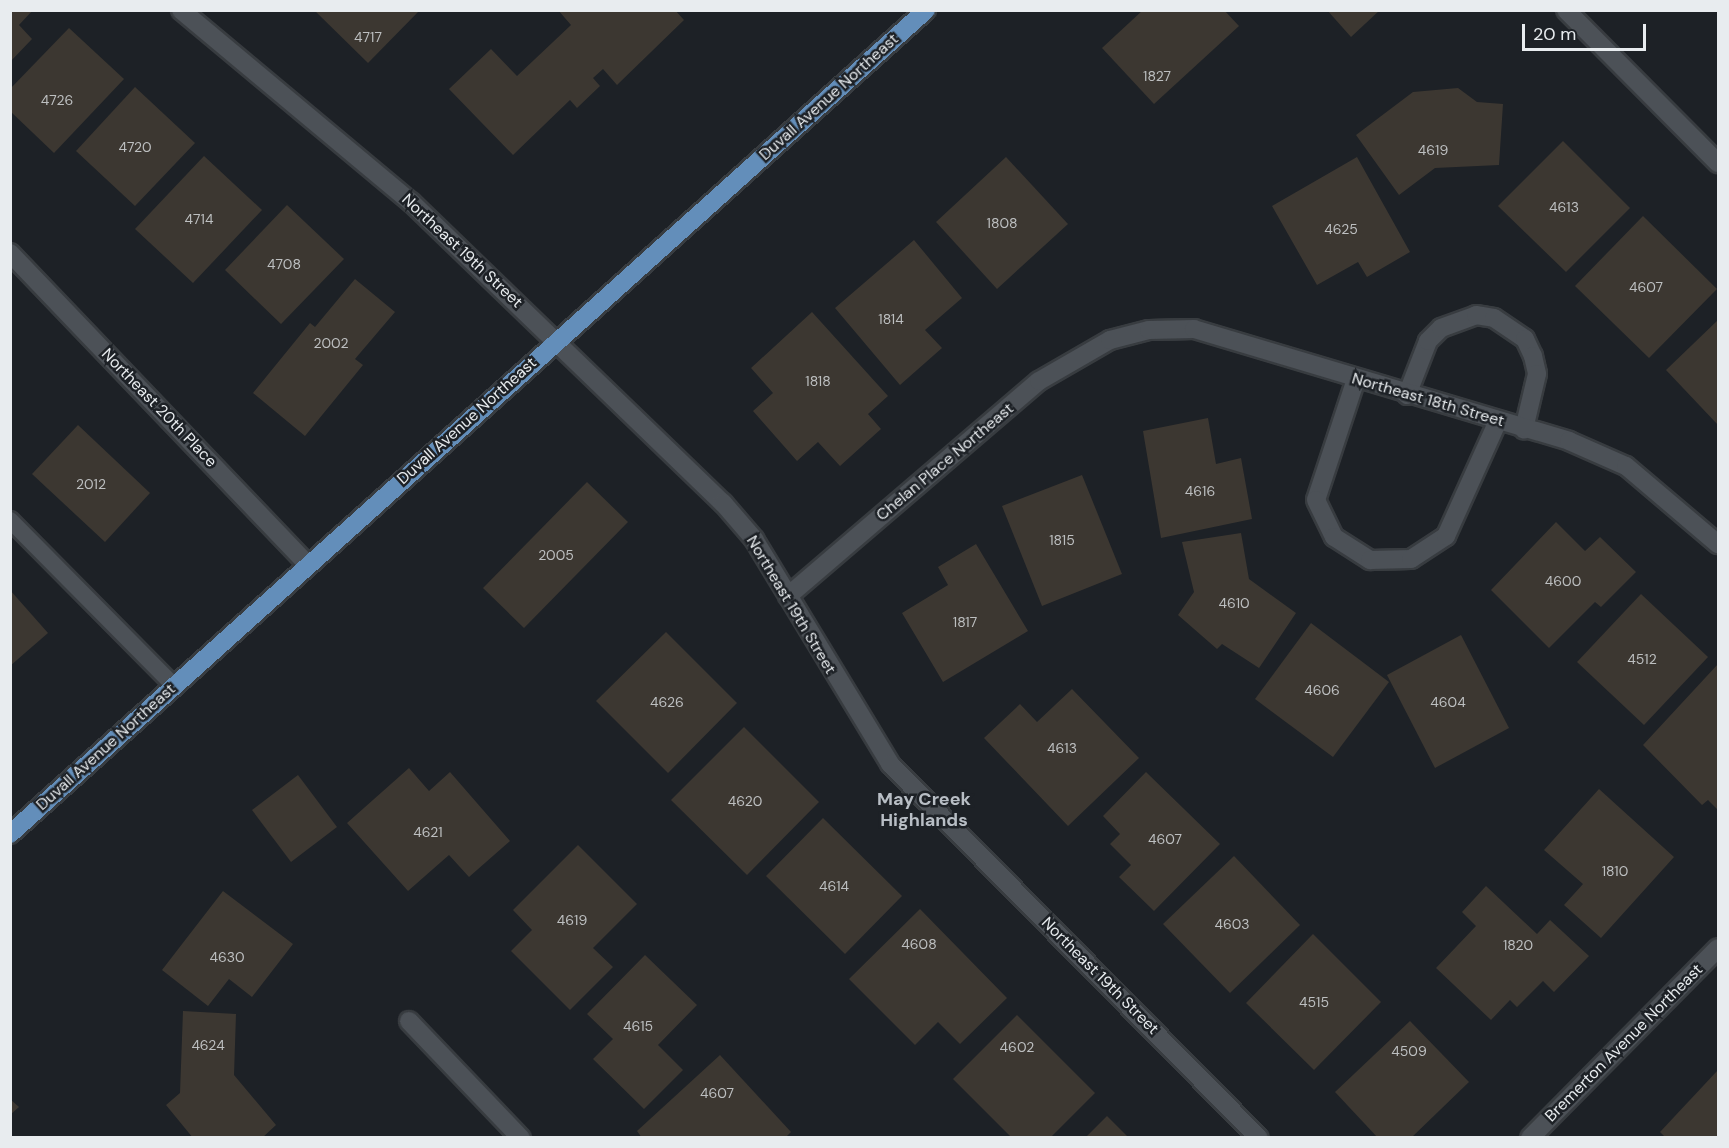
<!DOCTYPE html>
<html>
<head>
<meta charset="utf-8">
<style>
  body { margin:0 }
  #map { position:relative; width:1729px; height:1148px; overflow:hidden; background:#1d2126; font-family:"DM Sans",sans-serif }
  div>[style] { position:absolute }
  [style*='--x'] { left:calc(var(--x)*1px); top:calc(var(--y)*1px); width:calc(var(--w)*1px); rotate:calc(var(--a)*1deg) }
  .building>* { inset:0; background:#3c3731 }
  .roads { filter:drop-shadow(2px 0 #383c40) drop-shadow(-2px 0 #383c40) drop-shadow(0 2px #383c40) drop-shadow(0 -2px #383c40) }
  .lane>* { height:16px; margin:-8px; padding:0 8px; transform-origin:8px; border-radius:8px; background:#4c5157 }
  .street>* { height:18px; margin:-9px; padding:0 9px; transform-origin:9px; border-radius:9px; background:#4c5157 }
  .primary>* { height:18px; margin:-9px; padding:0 9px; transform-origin:9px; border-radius:9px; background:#638eba }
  span { translate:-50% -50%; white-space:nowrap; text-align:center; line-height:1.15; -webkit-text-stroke:5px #1d2126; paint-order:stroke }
  .number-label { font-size:14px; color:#bdbfc0 }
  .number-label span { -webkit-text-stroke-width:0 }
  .street-label { font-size:16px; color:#e8ecef }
  .neighbourhood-label { font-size:18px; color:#b8bec5; font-weight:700 }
  .frame { position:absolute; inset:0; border:12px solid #e8ecef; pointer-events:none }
  .scale { position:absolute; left:1522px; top:24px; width:124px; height:27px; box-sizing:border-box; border:3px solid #e8ecef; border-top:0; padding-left:8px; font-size:18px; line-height:21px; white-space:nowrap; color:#e8ecef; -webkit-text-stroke:4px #1d2126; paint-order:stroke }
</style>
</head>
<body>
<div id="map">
  <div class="building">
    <div style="clip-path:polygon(10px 10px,33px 10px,19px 25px,32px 39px,10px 62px)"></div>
    <div style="clip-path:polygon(314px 10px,420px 10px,368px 63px)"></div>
    <div style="clip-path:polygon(558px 10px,675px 10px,684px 20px,617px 85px,603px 69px,593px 78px,600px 86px,577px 108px,570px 100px,513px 155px,449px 89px,491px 49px,517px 76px,571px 25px)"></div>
    <div style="clip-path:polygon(1143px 10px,1224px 10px,1239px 26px,1154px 104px,1102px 48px)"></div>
    <div style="clip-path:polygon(1327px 10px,1380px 10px,1351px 37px)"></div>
    <div style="clip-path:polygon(69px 28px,124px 79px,54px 153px,10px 111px,10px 89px)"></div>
    <div style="clip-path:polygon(135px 87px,195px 143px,135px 206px,76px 151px)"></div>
    <div style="clip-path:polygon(1458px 88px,1477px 102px,1503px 104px,1499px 165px,1435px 168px,1399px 195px,1356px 135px,1413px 92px)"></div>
    <div style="clip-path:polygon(1563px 141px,1630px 208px,1566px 272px,1498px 206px)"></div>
    <div style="clip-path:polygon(204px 156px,262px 210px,193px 283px,135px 229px)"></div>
    <div style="clip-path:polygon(1006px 157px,1068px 224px,997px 289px,936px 222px)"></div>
    <div style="clip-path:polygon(1357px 157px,1410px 252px,1367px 277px,1358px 262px,1317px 285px,1272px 206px)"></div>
    <div style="clip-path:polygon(287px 205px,344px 259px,281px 324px,225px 270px)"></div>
    <div style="clip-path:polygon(1643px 216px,1717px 289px,1649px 358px,1575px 286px)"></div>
    <div style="clip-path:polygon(914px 240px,962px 298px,925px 330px,942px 348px,900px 385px,835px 308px)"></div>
    <div style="clip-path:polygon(355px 279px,395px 312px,355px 359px,363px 365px,305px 436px,253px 393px,310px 323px,315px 327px)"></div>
    <div style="clip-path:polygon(812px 312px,888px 396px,868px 414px,881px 429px,840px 466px,818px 442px,797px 461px,753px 411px,773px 393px,751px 368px)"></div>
    <div style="clip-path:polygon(1718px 320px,1718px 425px,1666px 370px)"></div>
    <div style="clip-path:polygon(1208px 418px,1216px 464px,1241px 458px,1252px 519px,1161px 538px,1143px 431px)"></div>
    <div style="clip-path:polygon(78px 425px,150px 493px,105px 542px,32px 474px)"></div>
    <div style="clip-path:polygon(1082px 475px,1122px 574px,1042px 606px,1002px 506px)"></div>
    <div style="clip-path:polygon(587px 482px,628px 522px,524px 628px,483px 588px)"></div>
    <div style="clip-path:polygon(1556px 522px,1585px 551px,1600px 537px,1636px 572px,1601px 607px,1595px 602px,1549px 648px,1491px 590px)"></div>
    <div style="clip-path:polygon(1241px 533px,1249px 579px,1296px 613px,1259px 668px,1222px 644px,1217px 649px,1178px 615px,1194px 592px,1182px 542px)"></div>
    <div style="clip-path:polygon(976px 544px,1028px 631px,943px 682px,902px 613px,948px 585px,938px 567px)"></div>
    <div style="clip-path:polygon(10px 590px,48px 633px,10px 666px)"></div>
    <div style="clip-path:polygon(1641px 594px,1708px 657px,1644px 725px,1577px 662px)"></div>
    <div style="clip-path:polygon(1311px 623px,1389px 682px,1333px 757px,1255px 699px)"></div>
    <div style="clip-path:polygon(666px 632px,737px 703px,668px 773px,596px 701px)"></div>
    <div style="clip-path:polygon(1461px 635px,1509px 728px,1435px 768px,1387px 675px)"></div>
    <div style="clip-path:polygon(1718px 664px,1718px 810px,1708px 800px,1702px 805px,1643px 745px)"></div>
    <div style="clip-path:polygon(1072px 689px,1139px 758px,1068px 826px,984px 738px,1020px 704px,1037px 722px)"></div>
    <div style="clip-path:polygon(744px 727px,819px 802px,747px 875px,671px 800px)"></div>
    <div style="clip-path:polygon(409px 768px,429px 791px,450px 772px,510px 841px,469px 877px,449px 855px,408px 891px,347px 823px)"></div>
    <div style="clip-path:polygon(1146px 772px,1220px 844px,1154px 911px,1119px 877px,1131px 865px,1110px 844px,1120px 834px,1103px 816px)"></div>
    <div style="clip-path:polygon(298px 775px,337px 827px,291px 862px,252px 810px)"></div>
    <div style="clip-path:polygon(1599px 789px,1674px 857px,1601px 938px,1564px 905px,1583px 884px,1544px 850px)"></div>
    <div style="clip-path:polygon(823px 818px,902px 896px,845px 954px,766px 876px)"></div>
    <div style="clip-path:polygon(578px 845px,637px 904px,593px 948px,613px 967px,570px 1010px,511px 951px,532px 930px,513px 910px)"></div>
    <div style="clip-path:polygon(1234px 856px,1300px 925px,1230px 993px,1163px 924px)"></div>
    <div style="clip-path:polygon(1486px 886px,1537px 934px,1550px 920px,1589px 956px,1554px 992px,1543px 981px,1517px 1007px,1510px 1000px,1491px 1020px,1436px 968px,1476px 926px,1462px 912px)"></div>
    <div style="clip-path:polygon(223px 891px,293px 944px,252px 997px,229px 979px,208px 1006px,162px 970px)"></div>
    <div style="clip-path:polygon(920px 909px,1007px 998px,960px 1044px,938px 1022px,915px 1045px,849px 979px)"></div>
    <div style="clip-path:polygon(1313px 934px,1381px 1002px,1314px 1070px,1246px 1003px)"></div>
    <div style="clip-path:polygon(645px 955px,697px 1005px,658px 1045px,683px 1070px,644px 1109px,593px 1059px,613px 1039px,587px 1014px)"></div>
    <div style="clip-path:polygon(183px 1011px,236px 1014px,234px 1075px,276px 1125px,262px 1138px,193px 1138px,166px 1105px,180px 1093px)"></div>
    <div style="clip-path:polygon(1017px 1015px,1095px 1093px,1050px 1138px,1012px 1138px,953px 1079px)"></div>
    <div style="clip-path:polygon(1410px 1021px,1469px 1082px,1411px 1138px,1378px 1138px,1335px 1092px)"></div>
    <div style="clip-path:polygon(720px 1055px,791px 1132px,785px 1138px,642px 1138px,637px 1131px)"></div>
    <div style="clip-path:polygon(1718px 1070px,1718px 1138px,1666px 1138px,1660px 1132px)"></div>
    <div style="clip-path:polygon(10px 1099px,19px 1107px,10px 1115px)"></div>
    <div style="clip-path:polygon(1107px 1116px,1129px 1138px,1085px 1138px)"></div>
  </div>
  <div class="roads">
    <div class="lane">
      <div style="--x:10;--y:520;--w:233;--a:45.3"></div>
    </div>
    <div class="street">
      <div style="--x:181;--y:10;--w:300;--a:39.9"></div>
      <div style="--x:411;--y:202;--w:434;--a:44"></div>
      <div style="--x:723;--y:503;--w:48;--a:49.3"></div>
      <div style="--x:754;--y:539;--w:263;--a:58.8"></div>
      <div style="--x:890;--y:764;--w:525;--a:45.39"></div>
      <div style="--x:1566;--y:10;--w:216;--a:45.2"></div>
      <div style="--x:10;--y:253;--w:430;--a:46.3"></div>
      <div style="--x:1356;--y:379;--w:127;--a:108.3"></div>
      <div style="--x:1316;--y:500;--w:41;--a:64.1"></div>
      <div style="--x:1334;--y:537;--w:43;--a:32.6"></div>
      <div style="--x:1370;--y:560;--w:41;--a:-1.4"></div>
      <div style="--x:1411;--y:559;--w:42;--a:-33.3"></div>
      <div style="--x:1446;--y:536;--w:126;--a:-65.7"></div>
      <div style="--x:1407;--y:395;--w:58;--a:-68.7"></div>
      <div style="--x:1428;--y:341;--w:18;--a:-45"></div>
      <div style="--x:1441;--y:328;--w:37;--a:-20"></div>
      <div style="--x:1476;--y:315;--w:18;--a:9"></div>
      <div style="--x:1494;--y:318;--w:37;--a:34"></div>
      <div style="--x:1525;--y:339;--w:19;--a:65"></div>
      <div style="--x:1533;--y:356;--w:18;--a:77"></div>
      <div style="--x:1537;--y:374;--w:57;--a:103.3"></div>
      <div style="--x:788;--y:596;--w:330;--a:-40.6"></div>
      <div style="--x:1039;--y:381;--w:82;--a:-30"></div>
      <div style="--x:1110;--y:340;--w:40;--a:-14.4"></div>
      <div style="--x:1149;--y:330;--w:45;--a:-1.3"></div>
      <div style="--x:1194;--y:329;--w:391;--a:16.6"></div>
      <div style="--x:1569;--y:441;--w:62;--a:23.7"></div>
      <div style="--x:1626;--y:466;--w:121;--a:40.3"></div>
      <div style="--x:409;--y:1021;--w:162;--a:46.3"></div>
      <div style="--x:1530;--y:1138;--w:267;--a:-45.3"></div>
    </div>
    <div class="primary">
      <div style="--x:10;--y:834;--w:1232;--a:-41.97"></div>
    </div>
  </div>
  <div class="number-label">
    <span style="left:368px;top:37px">4717</span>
    <span style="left:1157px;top:76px">1827</span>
    <span style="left:57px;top:100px">4726</span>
    <span style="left:135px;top:147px">4720</span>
    <span style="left:1433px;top:150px">4619</span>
    <span style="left:1564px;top:207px">4613</span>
    <span style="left:199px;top:219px">4714</span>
    <span style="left:1002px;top:223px">1808</span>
    <span style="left:1341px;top:229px">4625</span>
    <span style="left:284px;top:264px">4708</span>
    <span style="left:1646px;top:287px">4607</span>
    <span style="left:891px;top:319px">1814</span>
    <span style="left:331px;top:343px">2002</span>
    <span style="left:818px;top:381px">1818</span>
    <span style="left:91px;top:484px">2012</span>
    <span style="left:1200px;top:491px">4616</span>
    <span style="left:1062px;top:540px">1815</span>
    <span style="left:556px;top:555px">2005</span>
    <span style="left:1563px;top:581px">4600</span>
    <span style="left:1234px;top:603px">4610</span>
    <span style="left:965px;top:622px">1817</span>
    <span style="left:1642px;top:659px">4512</span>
    <span style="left:1322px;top:690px">4606</span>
    <span style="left:667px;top:702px">4626</span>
    <span style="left:1448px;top:702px">4604</span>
    <span style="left:1062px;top:748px">4613</span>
    <span style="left:745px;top:801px">4620</span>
    <span style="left:428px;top:832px">4621</span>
    <span style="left:1165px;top:839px">4607</span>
    <span style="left:1615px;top:871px">1810</span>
    <span style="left:834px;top:886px">4614</span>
    <span style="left:572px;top:920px">4619</span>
    <span style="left:1232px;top:924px">4603</span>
    <span style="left:919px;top:944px">4608</span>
    <span style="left:1518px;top:945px">1820</span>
    <span style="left:227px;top:957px">4630</span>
    <span style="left:1314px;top:1002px">4515</span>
    <span style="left:638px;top:1026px">4615</span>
    <span style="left:208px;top:1045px">4624</span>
    <span style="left:1017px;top:1047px">4602</span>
    <span style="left:1409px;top:1051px">4509</span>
    <span style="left:717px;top:1093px">4607</span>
  </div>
  <div class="street-label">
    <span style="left:829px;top:97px;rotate:-42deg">Duvall Avenue Northeast</span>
    <span style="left:462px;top:251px;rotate:43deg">Northeast 19th Street</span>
    <span style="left:1428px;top:400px;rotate:16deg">Northeast 18th Street</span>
    <span style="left:159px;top:408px;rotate:46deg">Northeast 20th Place</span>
    <span style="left:467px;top:421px;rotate:-42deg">Duvall Avenue Northeast</span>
    <span style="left:945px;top:462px;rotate:-40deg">Chelan Place Northeast</span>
    <span style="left:791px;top:605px;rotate:59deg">Northeast 19th Street</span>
    <span style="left:106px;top:747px;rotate:-42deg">Duvall Avenue Northeast</span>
    <span style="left:1100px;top:976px;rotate:45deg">Northeast 19th Street</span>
    <span style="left:1624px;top:1043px;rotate:-45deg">Bremerton Avenue Northeast</span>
  </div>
  <div class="neighbourhood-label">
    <span style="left:924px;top:810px">May Creek<br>Highlands</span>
  </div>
  <div class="frame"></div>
  <div class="scale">20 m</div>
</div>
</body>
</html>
